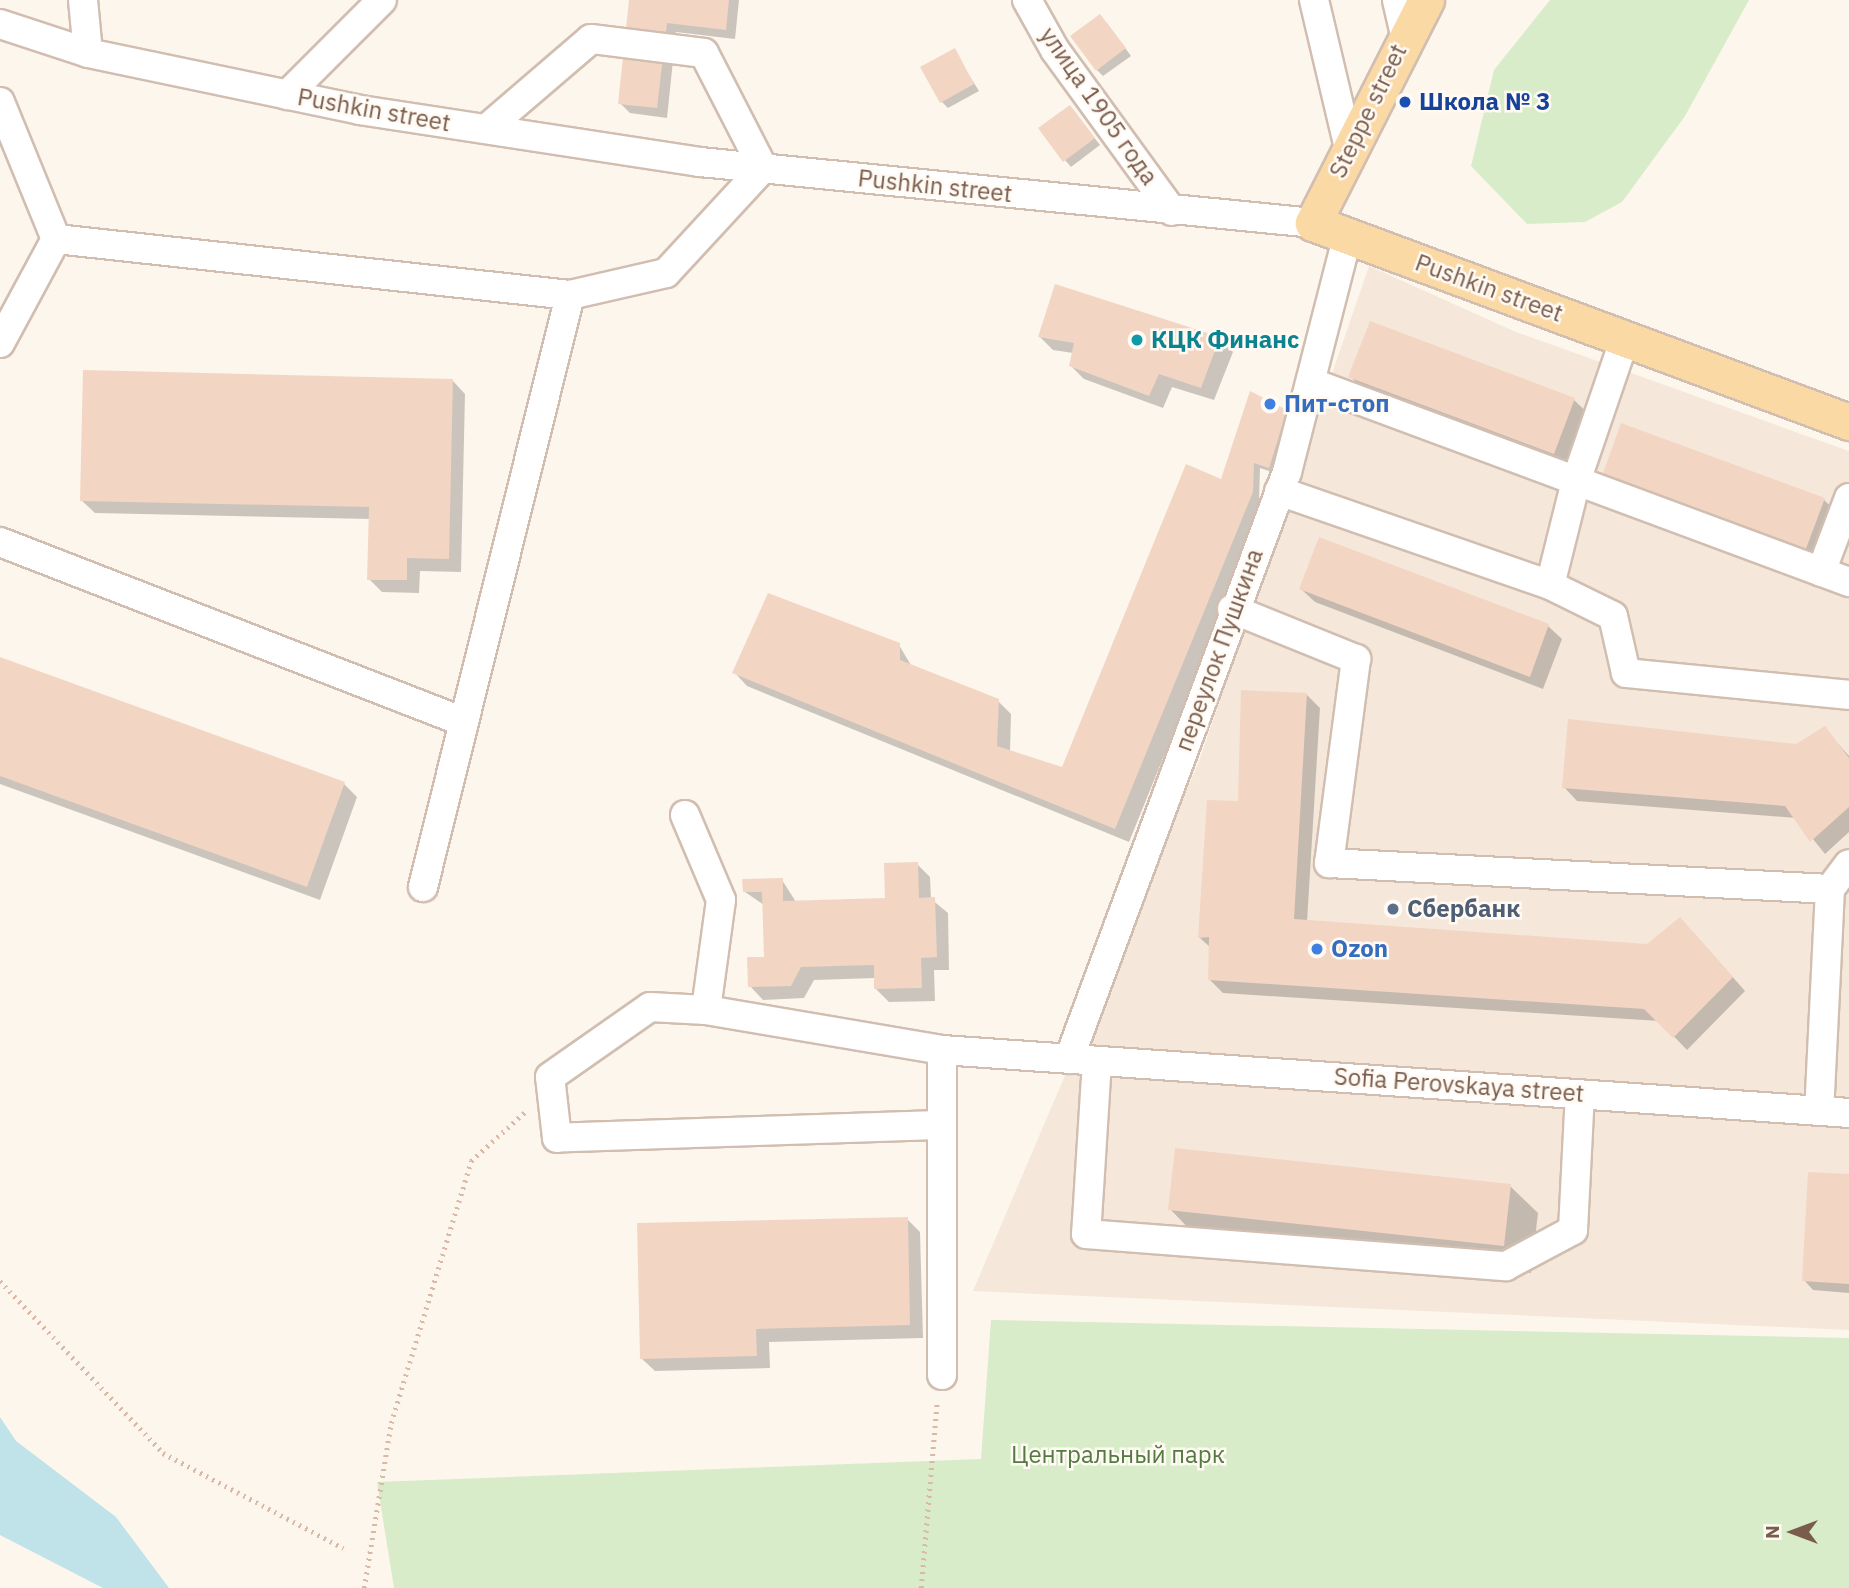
<!DOCTYPE html>
<html>
<head>
<meta charset="utf-8">
<style>
  body { margin:0 }
  #map { position:relative; width:1849px; height:1588px; overflow:hidden; background:#fdf6ec; font-family:"IBM Plex Sans",sans-serif }
  div>[style] { position:absolute }
  [style*='--x'] { left:calc(var(--x)*1px); top:calc(var(--y)*1px); width:calc(var(--w)*1px); rotate:calc(var(--a)*1deg) }
  .residential>* { inset:0; background:#f5e8da }
  .green>* { inset:0; background:#d8ecc9 }
  .water>* { inset:0; background:#bfe3e8 }
  .shadow>* { inset:0; background:#0003 }
  .building>* { inset:0; background:#f3d5c3 }
  .path>* { height:4.5px; margin-top:-2.25px; transform-origin:0; background:repeating-linear-gradient(90deg,#d9b8a5 0 2px,transparent 0 7px) }
  .roads { filter:drop-shadow(2px 0 #d1beb0) drop-shadow(-2px 0 #d1beb0) drop-shadow(0 2px #d1beb0) drop-shadow(0 -2px #d1beb0) }
  .minor>* { height:28px; margin:-14px; padding:0 14px; transform-origin:14px; border-radius:14px; background:#fff }
  .major>* { height:35px; margin:-17.5px; padding:0 17.5px; transform-origin:17.5px; border-radius:17.5px; background:#fbd9a5 }
  .dots>* { width:19px; height:19px; translate:-50% -50%; box-sizing:border-box; border:4px solid #fffaf3; border-radius:50% }
  span { translate:-50% -50%; white-space:nowrap; text-align:center; line-height:1.15; -webkit-text-stroke:5px #fffaf3; paint-order:stroke }
  .transit-label { font-size:24px; color:#164399; font-weight:700 }
  .left { translate:0 -50%; text-align:left }
  .street-label { font-size:24px; color:#7a5c4d }
  .culture-label { font-size:24px; color:#0d838f; font-weight:700 }
  .shop-label { font-size:24px; color:#366cbe; font-weight:700 }
  .service-label { font-size:24px; color:#4e5e75; font-weight:700 }
  .park-label { font-size:24px; color:#537a41 }
  .north { position:absolute; left:1758px; top:1497px; width:70px; height:70px; -webkit-text-stroke:5px #fffaf3; paint-order:stroke; rotate:270deg; font-size:19px; font-weight:700; line-height:28px; text-align:center; color:#7a5c4d }
  .north::after { content:''; display:block; margin:auto; width:24px; height:32px; background:#7a5c4d; clip-path:polygon(50% 0,100% 100%,50% 72%,0 100%) }
</style>
</head>
<body>
<div id="map">
  <div class="residential">
    <div style="clip-path:polygon(1369px 266px,1516px 332px,1849px 451px,1849px 1330px,973px 1291px,1199px 761px)"></div>
  </div>
  <div class="green">
    <div style="clip-path:polygon(1550px 0,1749px 0,1685px 116px,1622px 202px,1585px 222px,1527px 224px,1471px 166px,1494px 70px)"></div>
    <div style="clip-path:polygon(991px 1320px,1849px 1338px,1849px 1588px,394px 1588px,377px 1482px,981px 1459px)"></div>
  </div>
  <div class="water">
    <div style="clip-path:polygon(0 1417px,16px 1441px,116px 1517px,169px 1588px,103px 1588px,0 1535px)"></div>
  </div>
  <div class="shadow">
    <div style="clip-path:polygon(631px 0,739px 0,735px 39px,676px 32px,667px 118px,630px 113px,620px 103px)"></div>
    <div style="clip-path:polygon(1106px 22px,1131px 56px,1103px 76px,1097px 70px)"></div>
    <div style="clip-path:polygon(954px 51px,979px 91px,948px 108px,942px 102px)"></div>
    <div style="clip-path:polygon(1070px 107px,1100px 145px,1071px 167px,1065px 160px)"></div>
    <div style="clip-path:polygon(1056px 287px,1220px 339px,1233px 352px,1214px 400px,1172px 387px,1163px 408px,1084px 379px,1071px 366px,1073px 353px,1053px 350px,1040px 337px)"></div>
    <div style="clip-path:polygon(1350px 376px,1574px 400px,1594px 419px,1574px 473px,1370px 396px)"></div>
    <div style="clip-path:polygon(452px 380px,465px 394px,461px 572px,420px 571px,419px 593px,382px 592px,369px 579px,370px 519px,95px 513px,81px 500px)"></div>
    <div style="clip-path:polygon(1286px 411px,1293px 418px,1275px 473px,1260px 468px,1259px 501px,1265px 507px,1129px 842px,747px 686px,734px 672px,899px 645px,912px 667px,998px 701px,1011px 714px,1010px 752px,1063px 770px,1222px 481px)"></div>
    <div style="clip-path:polygon(1623px 498px,1824px 500px,1844px 519px,1824px 572px)"></div>
    <div style="clip-path:polygon(1320px 539px,1548px 626px,1562px 639px,1543px 689px,1315px 602px,1301px 589px)"></div>
    <div style="clip-path:polygon(0 659px,344px 784px,357px 797px,320px 900px,0 784px)"></div>
    <div style="clip-path:polygon(1306px 694px,1320px 708px,1307px 922px,1648px 946px,1693px 932px,1745px 991px,1687px 1050px,1659px 1021px,1223px 993px,1210px 980px,1211px 948px,1200px 938px,1239px 803px)"></div>
    <div style="clip-path:polygon(1824px 728px,1849px 756px,1849px 832px,1825px 854px,1796px 818px,1577px 801px,1564px 787px,1797px 746px)"></div>
    <div style="clip-path:polygon(917px 864px,930px 877px,931px 899px,948px 913px,949px 970px,934px 970px,935px 1001px,889px 1002px,876px 989px,876px 978px,814px 980px,804px 998px,763px 1000px,750px 986px,765px 959px,764px 905px,745px 892px,782px 880px,796px 902px,887px 900px)"></div>
    <div style="clip-path:polygon(1849px 1176px,1849px 1293px,1813px 1290px,1804px 1280px)"></div>
    <div style="clip-path:polygon(1510px 1186px,1538px 1213px,1531px 1273px,1197px 1237px,1170px 1209px)"></div>
    <div style="clip-path:polygon(907px 1219px,920px 1232px,923px 1338px,769px 1342px,770px 1368px,655px 1371px,641px 1358px)"></div>
  </div>
  <div class="building">
    <div style="clip-path:polygon(629px 0,729px 0,726px 30px,667px 23px,657px 108px,618px 104px)"></div>
    <div style="clip-path:polygon(1100px 14px,1126px 48px,1096px 71px,1070px 36px)"></div>
    <div style="clip-path:polygon(955px 48px,974px 84px,940px 103px,920px 67px)"></div>
    <div style="clip-path:polygon(1070px 105px,1095px 138px,1063px 162px,1038px 128px)"></div>
    <div style="clip-path:polygon(1055px 284px,1220px 337px,1201px 388px,1159px 374px,1149px 396px,1069px 366px,1074px 343px,1038px 337px)"></div>
    <div style="clip-path:polygon(1370px 321px,1575px 398px,1554px 454px,1348px 377px)"></div>
    <div style="clip-path:polygon(83px 370px,453px 379px,449px 559px,407px 558px,407px 580px,367px 580px,369px 507px,80px 501px)"></div>
    <div style="clip-path:polygon(1250px 391px,1287px 410px,1269px 468px,1254px 463px,1253px 492px,1115px 829px,732px 673px,768px 593px,900px 643px,900px 660px,999px 699px,997px 746px,1062px 767px,1186px 464px,1221px 479px)"></div>
    <div style="clip-path:polygon(1621px 423px,1825px 498px,1804px 554px,1601px 479px)"></div>
    <div style="clip-path:polygon(1319px 537px,1549px 624px,1530px 677px,1299px 589px)"></div>
    <div style="clip-path:polygon(0 657px,345px 782px,307px 887px,0 776px)"></div>
    <div style="clip-path:polygon(1241px 690px,1307px 693px,1294px 919px,1647px 944px,1680px 917px,1733px 977px,1673px 1038px,1644px 1009px,1208px 980px,1209px 937px,1198px 938px,1207px 800px,1238px 801px)"></div>
    <div style="clip-path:polygon(1568px 719px,1796px 744px,1825px 726px,1849px 758px,1849px 807px,1810px 842px,1785px 806px,1562px 788px)"></div>
    <div style="clip-path:polygon(918px 862px,919px 898px,935px 897px,937px 957px,921px 958px,922px 988px,874px 989px,874px 965px,801px 967px,791px 986px,748px 987px,747px 957px,764px 957px,762px 892px,743px 892px,742px 879px,783px 878px,783px 901px,885px 898px,884px 863px)"></div>
    <div style="clip-path:polygon(1175px 1148px,1511px 1184px,1504px 1246px,1168px 1210px)"></div>
    <div style="clip-path:polygon(1808px 1172px,1849px 1174px,1849px 1284px,1802px 1281px)"></div>
    <div style="clip-path:polygon(908px 1217px,910px 1325px,756px 1329px,757px 1356px,640px 1359px,637px 1223px)"></div>
  </div>
  <div class="path">
    <div style="--x:0;--y:1281;--w:237;--a:46.5"></div>
    <div style="--x:163;--y:1453;--w:204;--a:27.8"></div>
    <div style="--x:364;--y:1588;--w:167;--a:-80.7"></div>
    <div style="--x:391;--y:1423;--w:274;--a:-73"></div>
    <div style="--x:471;--y:1161;--w:76;--a:-42.3"></div>
    <div style="--x:921;--y:1588;--w:188;--a:-85.1"></div>
  </div>
  <div class="roads">
    <div class="minor">
      <div style="--x:83;--y:0;--w:53;--a:84.6"></div>
      <div style="--x:1027;--y:0;--w:57;--a:60.8"></div>
      <div style="--x:1055;--y:50;--w:199;--a:54"></div>
      <div style="--x:1314;--y:0;--w:152;--a:76.7"></div>
      <div style="--x:1397;--y:0;--w:37;--a:77"></div>
      <div style="--x:0;--y:24;--w:93;--a:18.2"></div>
      <div style="--x:88;--y:53;--w:278;--a:11.8"></div>
      <div style="--x:360;--y:110;--w:344;--a:8.7"></div>
      <div style="--x:700;--y:162;--w:616;--a:5.68"></div>
      <div style="--x:287;--y:95;--w:134;--a:-45"></div>
      <div style="--x:0;--y:102;--w:148;--a:67.8"></div>
      <div style="--x:1625;--y:338;--w:151;--a:108.9"></div>
      <div style="--x:1576;--y:481;--w:107;--a:104"></div>
      <div style="--x:1550;--y:585;--w:70;--a:26.2"></div>
      <div style="--x:1613;--y:616;--w:58;--a:77.2"></div>
      <div style="--x:1626;--y:673;--w:224;--a:5.6"></div>
      <div style="--x:0;--y:343;--w:118;--a:-61.7"></div>
      <div style="--x:56;--y:239;--w:517;--a:6.22"></div>
      <div style="--x:1313;--y:383;--w:572;--a:20.37"></div>
      <div style="--x:1279;--y:491;--w:287;--a:19.1"></div>
      <div style="--x:0;--y:542;--w:497;--a:21.2"></div>
      <div style="--x:1821;--y:572;--w:79;--a:-69.3"></div>
      <div style="--x:1232;--y:609;--w:134;--a:22"></div>
      <div style="--x:1356;--y:659;--w:206;--a:97.5"></div>
      <div style="--x:1329;--y:863;--w:502;--a:2.97"></div>
      <div style="--x:1830;--y:889;--w:221;--a:92.8"></div>
      <div style="--x:685;--y:815;--w:92;--a:67"></div>
      <div style="--x:721;--y:900;--w:111;--a:97.8"></div>
      <div style="--x:423;--y:887;--w:610;--a:-76.05"></div>
      <div style="--x:570;--y:295;--w:98;--a:-12.9"></div>
      <div style="--x:666;--y:273;--w:143;--a:-47.3"></div>
      <div style="--x:763;--y:168;--w:129;--a:-117.2"></div>
      <div style="--x:704;--y:53;--w:114;--a:-172.9"></div>
      <div style="--x:591;--y:39;--w:138;--a:139.4"></div>
      <div style="--x:1830;--y:889;--w:31;--a:-53"></div>
      <div style="--x:942;--y:1050;--w:325;--a:90"></div>
      <div style="--x:1069;--y:1059;--w:626;--a:-69.63"></div>
      <div style="--x:1287;--y:472;--w:245;--a:-75.6"></div>
      <div style="--x:1097;--y:1061;--w:173;--a:93.6"></div>
      <div style="--x:1086;--y:1234;--w:421;--a:4.4"></div>
      <div style="--x:1506;--y:1266;--w:76;--a:-28.2"></div>
      <div style="--x:1573;--y:1230;--w:136;--a:-87.1"></div>
      <div style="--x:939;--y:1125;--w:382;--a:178.1"></div>
      <div style="--x:557;--y:1138;--w:61;--a:-96.5"></div>
      <div style="--x:550;--y:1077;--w:122;--a:-35"></div>
      <div style="--x:650;--y:1007;--w:56;--a:3.1"></div>
      <div style="--x:706;--y:1010;--w:239;--a:9.6"></div>
      <div style="--x:942;--y:1050;--w:909;--a:3.97"></div>
    </div>
    <div class="major">
      <div style="--x:1426;--y:0;--w:250;--a:116.9"></div>
      <div style="--x:1313;--y:223;--w:572;--a:20.37"></div>
    </div>
  </div>
  <div class="dots">
    <div style="left:1405px;top:102px;background:#1a4fb4"></div>
    <div style="left:1137px;top:340px;background:#0f9aa8"></div>
    <div style="left:1270px;top:404px;background:#3f7fe0"></div>
    <div style="left:1393px;top:909px;background:#5c6f8a"></div>
    <div style="left:1317px;top:949px;background:#3f7fe0"></div>
  </div>
  <div class="transit-label">
    <span class="left" style="left:1419px;top:102px">Школа № 3</span>
  </div>
  <div class="street-label">
    <span style="left:1099px;top:106px;rotate:55deg">улица 1905 года</span>
    <span style="left:374px;top:110px;rotate:10deg">Pushkin street</span>
    <span style="left:1368px;top:111px;rotate:-64deg">Steppe street</span>
    <span style="left:935px;top:186px;rotate:6deg">Pushkin street</span>
    <span style="left:1489px;top:288px;rotate:20deg">Pushkin street</span>
    <span style="left:1219px;top:650px;rotate:-70deg">переулок Пушкина</span>
    <span style="left:1459px;top:1085px;rotate:4deg">Sofia Perovskaya street</span>
  </div>
  <div class="culture-label">
    <span class="left" style="left:1151px;top:340px">КЦК Финанс</span>
  </div>
  <div class="shop-label">
    <span class="left" style="left:1284px;top:404px">Пит-стоп</span>
    <span class="left" style="left:1331px;top:949px">Ozon</span>
  </div>
  <div class="service-label">
    <span class="left" style="left:1407px;top:909px">Сбербанк</span>
  </div>
  <div class="park-label">
    <span style="left:1118px;top:1455px">Центральный парк</span>
  </div>
  <div class="north">N</div>
</div>
</body>
</html>
